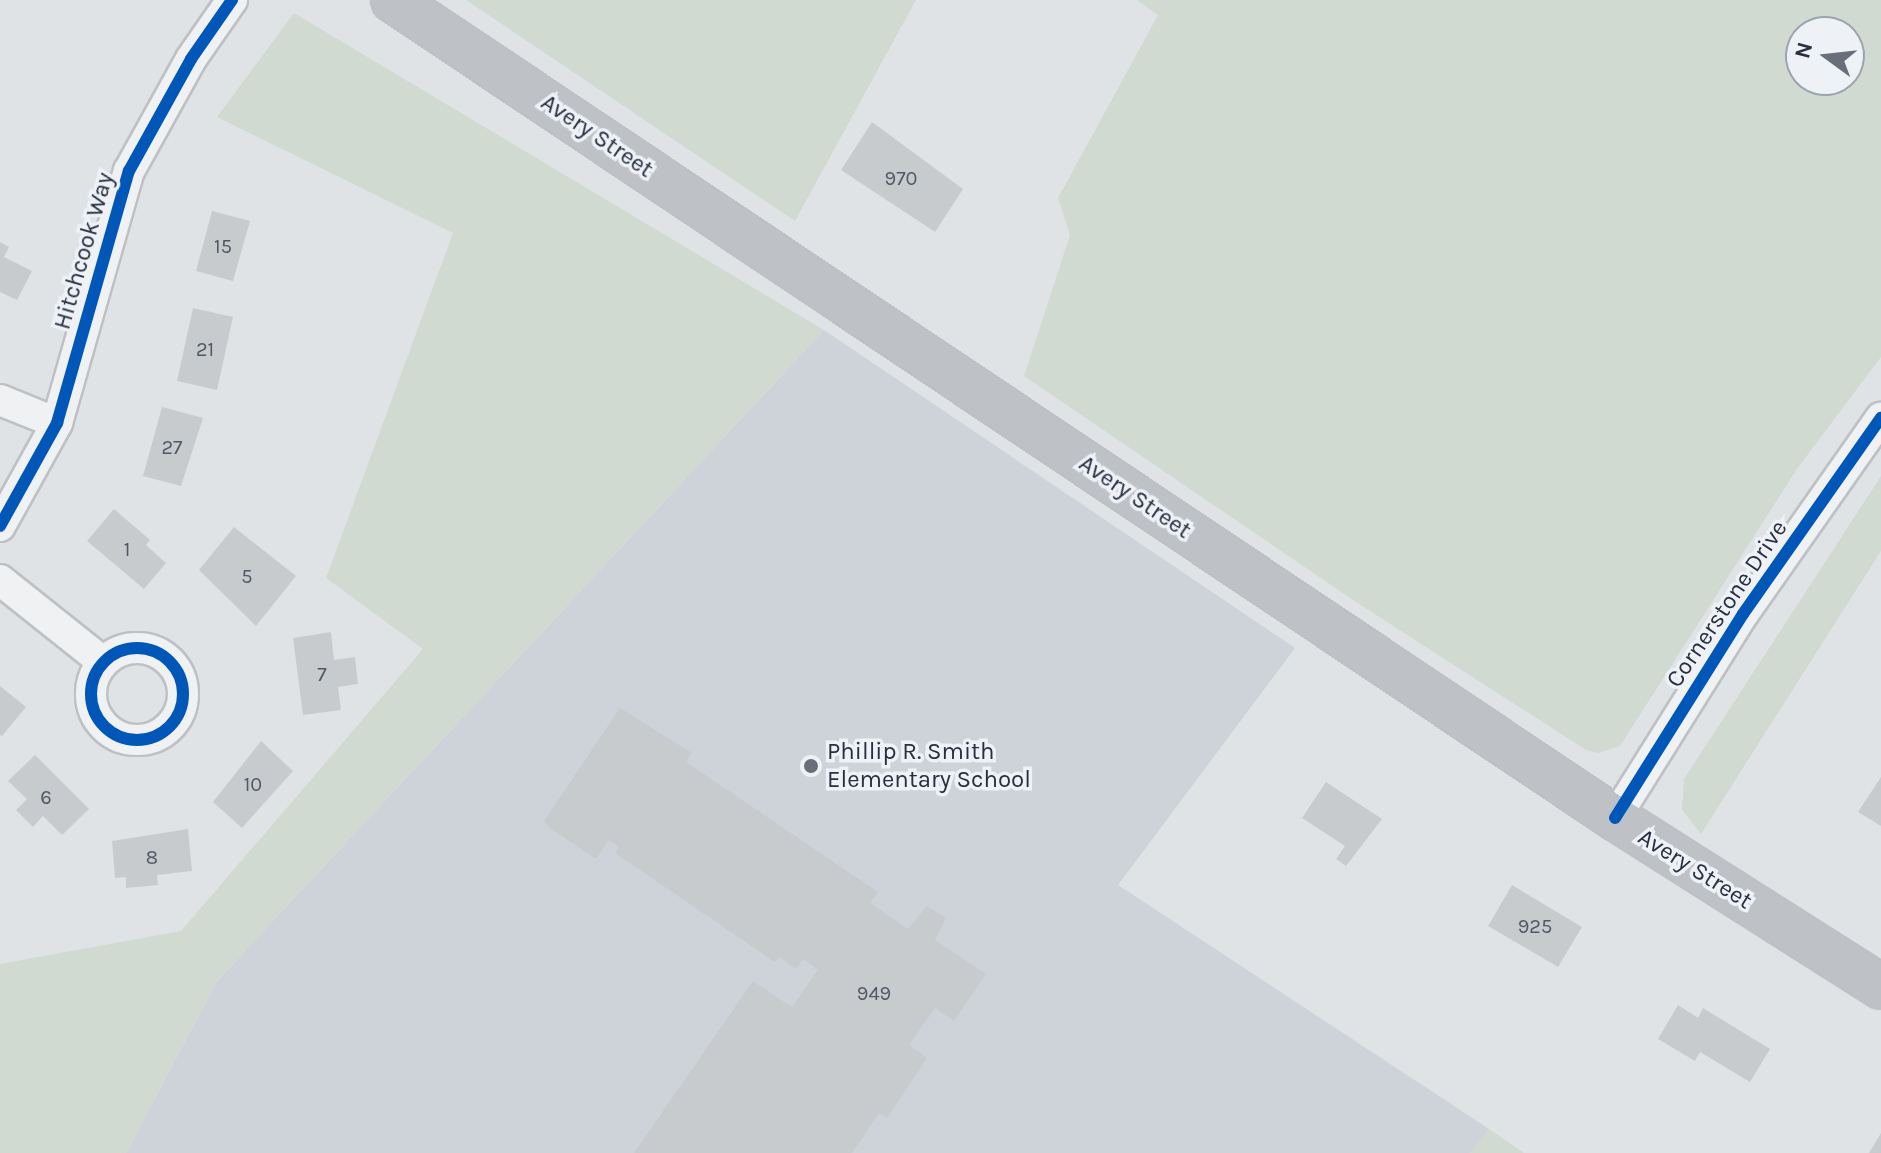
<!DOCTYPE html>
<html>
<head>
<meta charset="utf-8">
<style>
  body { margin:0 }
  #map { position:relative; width:1881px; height:1153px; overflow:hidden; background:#e0e3e6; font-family:Karla,sans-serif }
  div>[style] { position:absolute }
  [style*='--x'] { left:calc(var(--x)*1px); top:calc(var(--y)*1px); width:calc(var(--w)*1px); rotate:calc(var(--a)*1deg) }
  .built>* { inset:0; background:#ced2d9 }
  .green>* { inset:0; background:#d1dad1 }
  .building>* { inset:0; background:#c8cbce }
  .roads { filter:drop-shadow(2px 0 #bec1c4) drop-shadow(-2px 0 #bec1c4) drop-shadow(0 2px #bec1c4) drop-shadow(0 -2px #bec1c4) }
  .minor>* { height:30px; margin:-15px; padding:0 15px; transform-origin:15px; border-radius:15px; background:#f0f1f2 }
  .minor>.ring { margin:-15px; padding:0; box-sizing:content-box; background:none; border:30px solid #f0f1f2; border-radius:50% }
  .secondary>* { height:42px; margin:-21px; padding:0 21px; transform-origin:21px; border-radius:21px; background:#bec1c6 }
  .cycleway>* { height:12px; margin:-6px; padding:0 6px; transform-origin:6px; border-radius:6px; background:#0057b8 }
  .cycleway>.ring { margin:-6px; padding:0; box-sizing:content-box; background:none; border:12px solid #0057b8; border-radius:50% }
  .dots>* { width:22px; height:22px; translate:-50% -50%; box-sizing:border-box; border:4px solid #eef1f6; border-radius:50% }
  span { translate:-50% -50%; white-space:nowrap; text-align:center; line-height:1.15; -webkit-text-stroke:7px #eef1f6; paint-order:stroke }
  .number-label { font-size:20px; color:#505864 }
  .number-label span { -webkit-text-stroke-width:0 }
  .street-label { font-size:24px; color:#273040 }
  .poi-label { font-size:24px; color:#273040 }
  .left { translate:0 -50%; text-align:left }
  .north { position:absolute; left:1785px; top:16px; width:80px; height:80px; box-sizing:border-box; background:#eef1f6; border:2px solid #9ea4ad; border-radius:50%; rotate:285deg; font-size:22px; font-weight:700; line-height:32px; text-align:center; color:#273040 }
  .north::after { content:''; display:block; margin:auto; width:28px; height:36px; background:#686f7a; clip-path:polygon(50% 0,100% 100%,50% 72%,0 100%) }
</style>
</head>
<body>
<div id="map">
  <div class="built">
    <div style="clip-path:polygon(824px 330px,1295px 648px,1118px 885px,1489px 1129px,1470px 1153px,126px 1153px,217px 981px)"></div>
  </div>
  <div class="green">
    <div style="clip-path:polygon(466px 0,916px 0,795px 221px)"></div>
    <div style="clip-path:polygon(evenodd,1137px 0,1881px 0,1881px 357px,1797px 469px,1620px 746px,1598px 753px,1586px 750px,1356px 602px,1024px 376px,1070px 235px,1058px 198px,1158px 15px,1137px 0,1801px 32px,1849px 32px,1849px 80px,1801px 80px,1801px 32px)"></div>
    <div style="clip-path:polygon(294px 13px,824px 330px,217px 981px,126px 1153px,0 1153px,0 964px,181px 931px,423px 649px,326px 578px,453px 233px,217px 117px)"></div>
    <div style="clip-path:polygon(1881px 476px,1881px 551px,1701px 834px,1682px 810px,1684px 779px)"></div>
    <div style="clip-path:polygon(1489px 1129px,1524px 1153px,1470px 1153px)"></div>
  </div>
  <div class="building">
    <div style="clip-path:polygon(872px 122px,963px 189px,935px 232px,841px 170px)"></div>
    <div style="clip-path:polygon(212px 211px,250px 221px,233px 281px,196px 271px)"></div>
    <div style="clip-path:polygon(0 242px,9px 247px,4px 257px,32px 271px,17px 300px,0 292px)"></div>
    <div style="clip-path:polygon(193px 308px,233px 317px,217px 390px,177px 381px)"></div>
    <div style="clip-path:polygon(162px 407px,203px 418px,181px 486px,143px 476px)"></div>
    <div style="clip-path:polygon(114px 509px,150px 540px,146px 545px,166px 563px,144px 589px,87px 541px)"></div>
    <div style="clip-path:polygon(234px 527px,296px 576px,256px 626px,199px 570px)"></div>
    <div style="clip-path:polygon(331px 632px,334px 660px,355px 657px,358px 684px,338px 687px,341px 710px,303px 715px,293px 638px)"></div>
    <div style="clip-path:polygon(0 686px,26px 707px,2px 736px,0 735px)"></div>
    <div style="clip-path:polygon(620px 708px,692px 753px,686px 762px,878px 892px,870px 903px,908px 929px,927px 906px,946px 918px,935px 940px,986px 974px,954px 1021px,935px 1008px,909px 1045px,927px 1058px,887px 1118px,879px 1113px,852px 1153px,634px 1153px,753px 981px,792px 1007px,818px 970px,803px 959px,796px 969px,779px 957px,775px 962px,615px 853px,619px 847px,609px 840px,596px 859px,550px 828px,544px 821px)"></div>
    <div style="clip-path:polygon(261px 741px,293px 771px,242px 828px,213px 802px)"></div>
    <div style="clip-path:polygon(35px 755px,89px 809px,62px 835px,43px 816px,33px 827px,16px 810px,27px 799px,8px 781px)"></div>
    <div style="clip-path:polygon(1881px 777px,1881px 826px,1858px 812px)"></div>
    <div style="clip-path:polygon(1326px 782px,1382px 819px,1346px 866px,1336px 859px,1345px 846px,1302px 818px)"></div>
    <div style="clip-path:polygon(188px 829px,192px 871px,157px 875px,158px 885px,126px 888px,126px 877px,115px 878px,112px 841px)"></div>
    <div style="clip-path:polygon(1512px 885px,1582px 927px,1558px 967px,1488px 926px)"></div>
    <div style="clip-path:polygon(1678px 1005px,1698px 1018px,1703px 1008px,1770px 1049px,1750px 1082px,1700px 1052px,1695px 1061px,1658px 1039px)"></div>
    <div style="clip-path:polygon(1881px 1133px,1881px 1153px,1869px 1153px)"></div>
  </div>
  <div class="roads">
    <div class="minor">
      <div style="--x:0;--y:400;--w:61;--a:22"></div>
      <div style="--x:0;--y:526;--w:118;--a:-61"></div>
      <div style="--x:57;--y:423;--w:262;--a:-74.1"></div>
      <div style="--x:129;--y:171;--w:128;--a:-61"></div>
      <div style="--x:191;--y:59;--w:72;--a:-55.2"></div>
      <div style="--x:0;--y:580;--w:132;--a:38.5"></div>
      <div class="ring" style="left:91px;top:648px;width:62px;height:62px"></div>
      <div style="--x:1615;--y:818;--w:241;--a:-57.9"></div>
      <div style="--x:1743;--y:614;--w:240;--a:-54.9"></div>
    </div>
    <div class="secondary">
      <div style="--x:393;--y:0;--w:1471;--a:33.8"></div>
      <div style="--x:1615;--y:818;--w:315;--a:32.4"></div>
    </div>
  </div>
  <div class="cycleway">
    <div style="--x:0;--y:526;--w:118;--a:-61"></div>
    <div style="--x:57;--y:423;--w:262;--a:-74.1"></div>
    <div style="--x:129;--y:171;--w:128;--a:-61"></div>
    <div style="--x:191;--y:59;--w:72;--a:-55.2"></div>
    <div class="ring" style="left:91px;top:648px;width:80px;height:80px"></div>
    <div style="--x:1615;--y:818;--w:241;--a:-57.9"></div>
    <div style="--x:1743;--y:614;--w:240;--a:-54.9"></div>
  </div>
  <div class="dots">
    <div style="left:811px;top:766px;background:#686f7a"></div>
  </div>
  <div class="number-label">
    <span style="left:901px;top:178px">970</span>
    <span style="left:223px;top:246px">15</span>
    <span style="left:205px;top:349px">21</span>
    <span style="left:172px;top:447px">27</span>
    <span style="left:127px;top:549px">1</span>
    <span style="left:247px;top:576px">5</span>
    <span style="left:322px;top:674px">7</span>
    <span style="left:253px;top:784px">10</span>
    <span style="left:46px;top:797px">6</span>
    <span style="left:152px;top:857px">8</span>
    <span style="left:1535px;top:926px">925</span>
    <span style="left:874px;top:993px">949</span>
  </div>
  <div class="street-label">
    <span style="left:597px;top:136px;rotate:34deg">Avery Street</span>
    <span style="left:84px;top:251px;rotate:-74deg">Hitchcook Way</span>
    <span style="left:1135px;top:497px;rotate:34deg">Avery Street</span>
    <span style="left:1727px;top:604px;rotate:-56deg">Cornerstone Drive</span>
    <span style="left:1695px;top:869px;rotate:32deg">Avery Street</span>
  </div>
  <div class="poi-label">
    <span class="left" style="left:827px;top:766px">Phillip R. Smith<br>Elementary School</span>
  </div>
  <div class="north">N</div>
</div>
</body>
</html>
